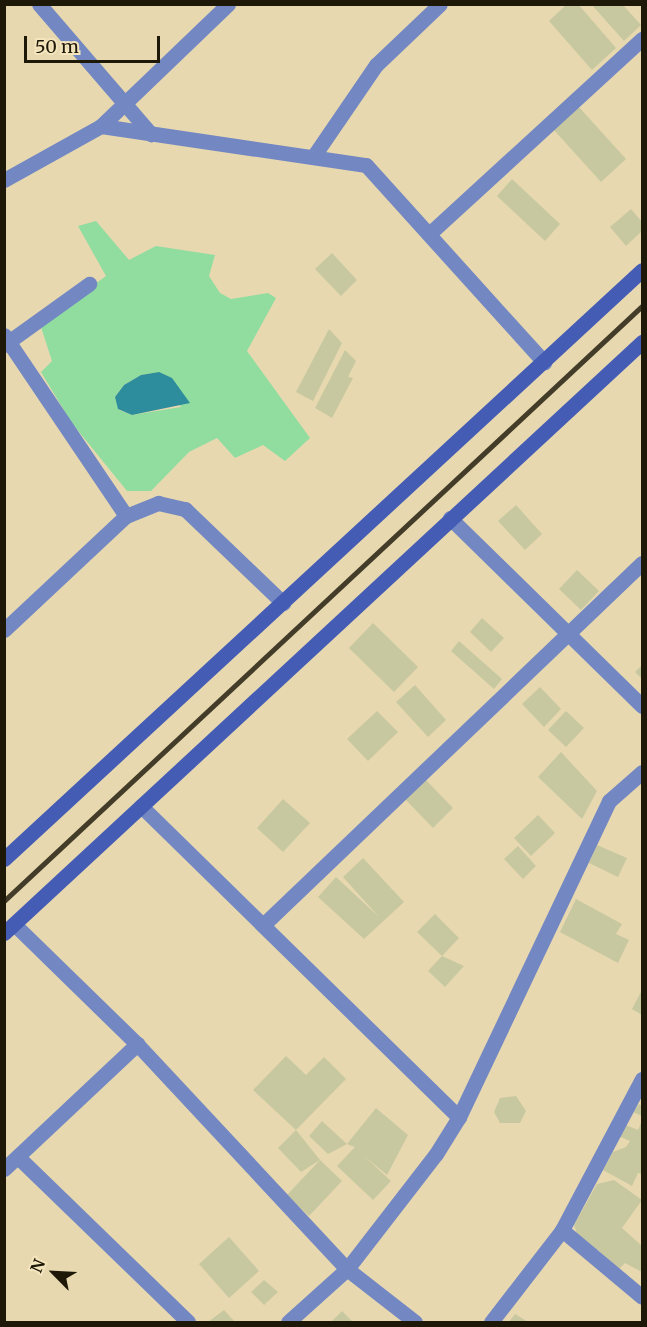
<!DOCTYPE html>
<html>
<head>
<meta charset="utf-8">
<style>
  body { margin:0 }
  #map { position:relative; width:647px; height:1327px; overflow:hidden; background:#e7d8b0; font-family:Merriweather,serif }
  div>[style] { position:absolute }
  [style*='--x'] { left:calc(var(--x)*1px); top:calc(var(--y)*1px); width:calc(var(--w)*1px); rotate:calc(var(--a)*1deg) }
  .green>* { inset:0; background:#90dd9f }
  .water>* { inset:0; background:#2d8d9c }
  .building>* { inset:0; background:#c7c89f }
  .street>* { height:15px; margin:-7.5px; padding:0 7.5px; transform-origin:7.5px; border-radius:7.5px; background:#7387c3 }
  .secondary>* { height:15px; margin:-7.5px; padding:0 7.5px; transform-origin:7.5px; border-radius:7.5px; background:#445cb4 }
  .rail>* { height:4.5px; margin:-2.25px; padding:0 2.25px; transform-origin:2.25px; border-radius:2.25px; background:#433c28 }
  span { translate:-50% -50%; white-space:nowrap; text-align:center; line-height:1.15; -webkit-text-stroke:4.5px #f4e5bd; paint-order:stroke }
  .frame { position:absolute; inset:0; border:6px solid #1e1809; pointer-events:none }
  .north { position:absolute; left:24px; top:1243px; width:60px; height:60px; -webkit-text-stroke:4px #f4e5bd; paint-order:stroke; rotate:294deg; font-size:16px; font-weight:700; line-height:24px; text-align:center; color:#1e1809 }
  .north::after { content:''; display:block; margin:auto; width:21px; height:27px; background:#1e1809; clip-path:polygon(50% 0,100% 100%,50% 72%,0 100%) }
  .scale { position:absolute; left:24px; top:36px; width:136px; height:27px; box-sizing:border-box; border:3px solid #1e1809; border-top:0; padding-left:8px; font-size:18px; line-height:21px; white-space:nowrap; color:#1e1809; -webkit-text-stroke:4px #f4e5bd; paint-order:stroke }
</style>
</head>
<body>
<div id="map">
  <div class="green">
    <div style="clip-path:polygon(evenodd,96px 221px,129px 260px,156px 246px,215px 255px,209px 276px,220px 293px,231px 299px,268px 293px,276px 298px,247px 351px,310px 438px,285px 461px,263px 445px,235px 458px,217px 438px,189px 452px,151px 491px,127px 491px,71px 422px,41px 372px,52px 361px,40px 324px,106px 276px,78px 226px,96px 221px,159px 372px,181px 407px,132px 415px,119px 410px,115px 397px,124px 385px,141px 375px,159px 372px)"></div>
  </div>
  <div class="water">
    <div style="clip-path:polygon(159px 372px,172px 378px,190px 403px,132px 415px,118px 409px,115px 397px,124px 385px,141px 375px)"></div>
  </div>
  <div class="building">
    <div style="clip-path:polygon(567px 4px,578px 4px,616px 48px,592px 70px,549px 21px)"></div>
    <div style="clip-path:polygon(591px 4px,622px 4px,641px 25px,624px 41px)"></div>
    <div style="clip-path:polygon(578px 106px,626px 159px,601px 182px,553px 129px)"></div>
    <div style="clip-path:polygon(512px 179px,560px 224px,545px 241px,497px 196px)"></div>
    <div style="clip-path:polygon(631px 209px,642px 222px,642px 231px,626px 246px,610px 227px)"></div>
    <div style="clip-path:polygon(332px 253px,357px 280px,341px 296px,315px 269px)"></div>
    <div style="clip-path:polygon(329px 329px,342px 343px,313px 401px,296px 392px)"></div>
    <div style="clip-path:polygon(345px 350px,356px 361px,348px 377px,353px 378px,332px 418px,315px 408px)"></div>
    <div style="clip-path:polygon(516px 505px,542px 534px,525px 550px,498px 521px)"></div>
    <div style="clip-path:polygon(577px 570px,599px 591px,581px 610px,559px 589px)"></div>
    <div style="clip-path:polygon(482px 618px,504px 638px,491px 652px,470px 632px)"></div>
    <div style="clip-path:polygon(373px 623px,418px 667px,394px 692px,349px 648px)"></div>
    <div style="clip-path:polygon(459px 641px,502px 679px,494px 689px,451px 651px)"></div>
    <div style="clip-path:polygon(642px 665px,642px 679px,635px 672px)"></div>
    <div style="clip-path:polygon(415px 685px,446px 720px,428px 737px,396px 702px)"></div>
    <div style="clip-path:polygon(540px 687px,561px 709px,544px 727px,522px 704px)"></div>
    <div style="clip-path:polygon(377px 711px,398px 732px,368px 761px,347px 739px)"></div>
    <div style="clip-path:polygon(566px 711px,584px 728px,566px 747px,548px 730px)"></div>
    <div style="clip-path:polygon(561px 752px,597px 791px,582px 819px,538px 777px)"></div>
    <div style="clip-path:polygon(425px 779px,453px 808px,433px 828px,405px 799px)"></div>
    <div style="clip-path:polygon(283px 799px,310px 823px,283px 852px,257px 828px)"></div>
    <div style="clip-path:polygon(538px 815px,555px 833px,531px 856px,514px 838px)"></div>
    <div style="clip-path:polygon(597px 845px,627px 858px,618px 877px,589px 863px)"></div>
    <div style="clip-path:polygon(518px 846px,536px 866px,523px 879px,504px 859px)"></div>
    <div style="clip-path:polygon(363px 858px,404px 902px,364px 939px,318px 897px,336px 877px,379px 917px,343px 877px)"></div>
    <div style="clip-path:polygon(576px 899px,622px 924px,616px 934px,629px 940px,618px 963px,560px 932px)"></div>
    <div style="clip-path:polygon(435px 914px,459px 938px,442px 956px,417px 932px)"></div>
    <div style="clip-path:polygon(442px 956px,464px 966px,445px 987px,428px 971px)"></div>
    <div style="clip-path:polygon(642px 990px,642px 1015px,632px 1009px)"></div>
    <div style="clip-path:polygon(286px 1056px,306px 1075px,324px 1057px,346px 1079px,296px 1130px,253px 1090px)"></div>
    <div style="clip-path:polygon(516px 1096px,526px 1111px,520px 1123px,500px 1123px,494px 1112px,500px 1098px)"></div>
    <div style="clip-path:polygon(639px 1104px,642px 1106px,642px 1116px,633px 1112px)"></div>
    <div style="clip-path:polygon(376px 1108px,408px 1135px,387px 1175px,364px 1156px,391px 1181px,373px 1200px,337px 1166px,355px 1147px,347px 1144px,328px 1154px,309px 1136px,322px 1121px,347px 1144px)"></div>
    <div style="clip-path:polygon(642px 1121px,642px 1174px,638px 1173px,632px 1186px,603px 1170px,613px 1152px,626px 1147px,630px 1141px,614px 1134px,623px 1124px,638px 1130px)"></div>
    <div style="clip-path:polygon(296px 1130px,320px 1160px,301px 1172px,278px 1148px)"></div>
    <div style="clip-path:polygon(320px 1160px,342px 1181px,309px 1216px,287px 1195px)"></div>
    <div style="clip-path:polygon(614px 1180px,642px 1200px,622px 1228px,642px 1246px,642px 1272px,625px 1263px,619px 1269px,598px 1250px,591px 1250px,579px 1239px,574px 1225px,597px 1184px)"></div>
    <div style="clip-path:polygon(229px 1237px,259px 1271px,229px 1298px,199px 1264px)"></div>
    <div style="clip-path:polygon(264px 1280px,278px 1292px,264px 1305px,251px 1292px)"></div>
    <div style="clip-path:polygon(224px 1310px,235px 1322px,208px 1322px)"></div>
    <div style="clip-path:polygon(342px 1311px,353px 1322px,331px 1322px)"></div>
    <div style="clip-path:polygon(515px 1314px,528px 1322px,509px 1322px)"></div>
  </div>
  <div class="street">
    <div style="--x:39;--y:4;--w:172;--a:49.3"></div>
    <div style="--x:101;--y:126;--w:268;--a:8.4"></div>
    <div style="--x:366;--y:165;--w:266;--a:47.9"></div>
    <div style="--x:313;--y:157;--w:112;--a:-55.6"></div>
    <div style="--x:376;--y:65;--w:88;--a:-43.6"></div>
    <div style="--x:4;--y:180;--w:111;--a:-29.1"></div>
    <div style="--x:101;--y:126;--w:176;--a:-43.8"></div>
    <div style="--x:429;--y:234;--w:289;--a:-42.5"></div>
    <div style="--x:4;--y:335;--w:218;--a:56"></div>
    <div style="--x:4;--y:345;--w:105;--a:-35.7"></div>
    <div style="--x:450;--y:518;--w:269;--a:44.4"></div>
    <div style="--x:4;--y:630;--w:167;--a:-43.1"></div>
    <div style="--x:126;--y:516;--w:35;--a:-22"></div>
    <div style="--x:158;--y:503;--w:28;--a:13"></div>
    <div style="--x:185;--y:509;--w:136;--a:43.8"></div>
    <div style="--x:141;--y:806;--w:445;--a:44.4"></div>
    <div style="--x:14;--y:924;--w:172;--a:44.3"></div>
    <div style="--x:137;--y:1044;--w:308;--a:47"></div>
    <div style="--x:347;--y:1269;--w:86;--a:37.9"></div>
    <div style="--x:263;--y:925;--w:524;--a:-43.69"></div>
    <div style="--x:18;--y:1157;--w:237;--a:44.1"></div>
    <div style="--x:4;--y:1169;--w:183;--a:-43.2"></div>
    <div style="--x:562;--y:1230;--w:104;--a:39.9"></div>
    <div style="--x:288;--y:1322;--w:79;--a:-41.9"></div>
    <div style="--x:347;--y:1269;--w:145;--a:-52.3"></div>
    <div style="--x:436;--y:1154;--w:44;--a:-58.1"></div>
    <div style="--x:459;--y:1117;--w:350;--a:-64.6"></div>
    <div style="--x:609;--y:801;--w:44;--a:-41.3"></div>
    <div style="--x:491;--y:1322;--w:116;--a:-52.3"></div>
    <div style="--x:562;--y:1230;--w:171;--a:-62.1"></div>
  </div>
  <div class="secondary">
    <div style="--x:4;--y:859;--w:868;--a:-42.71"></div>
    <div style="--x:4;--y:933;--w:870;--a:-42.81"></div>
  </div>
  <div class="rail">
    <div style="--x:4;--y:901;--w:872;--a:-43"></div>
  </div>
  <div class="frame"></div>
  <div class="north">N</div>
  <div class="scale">50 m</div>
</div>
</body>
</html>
